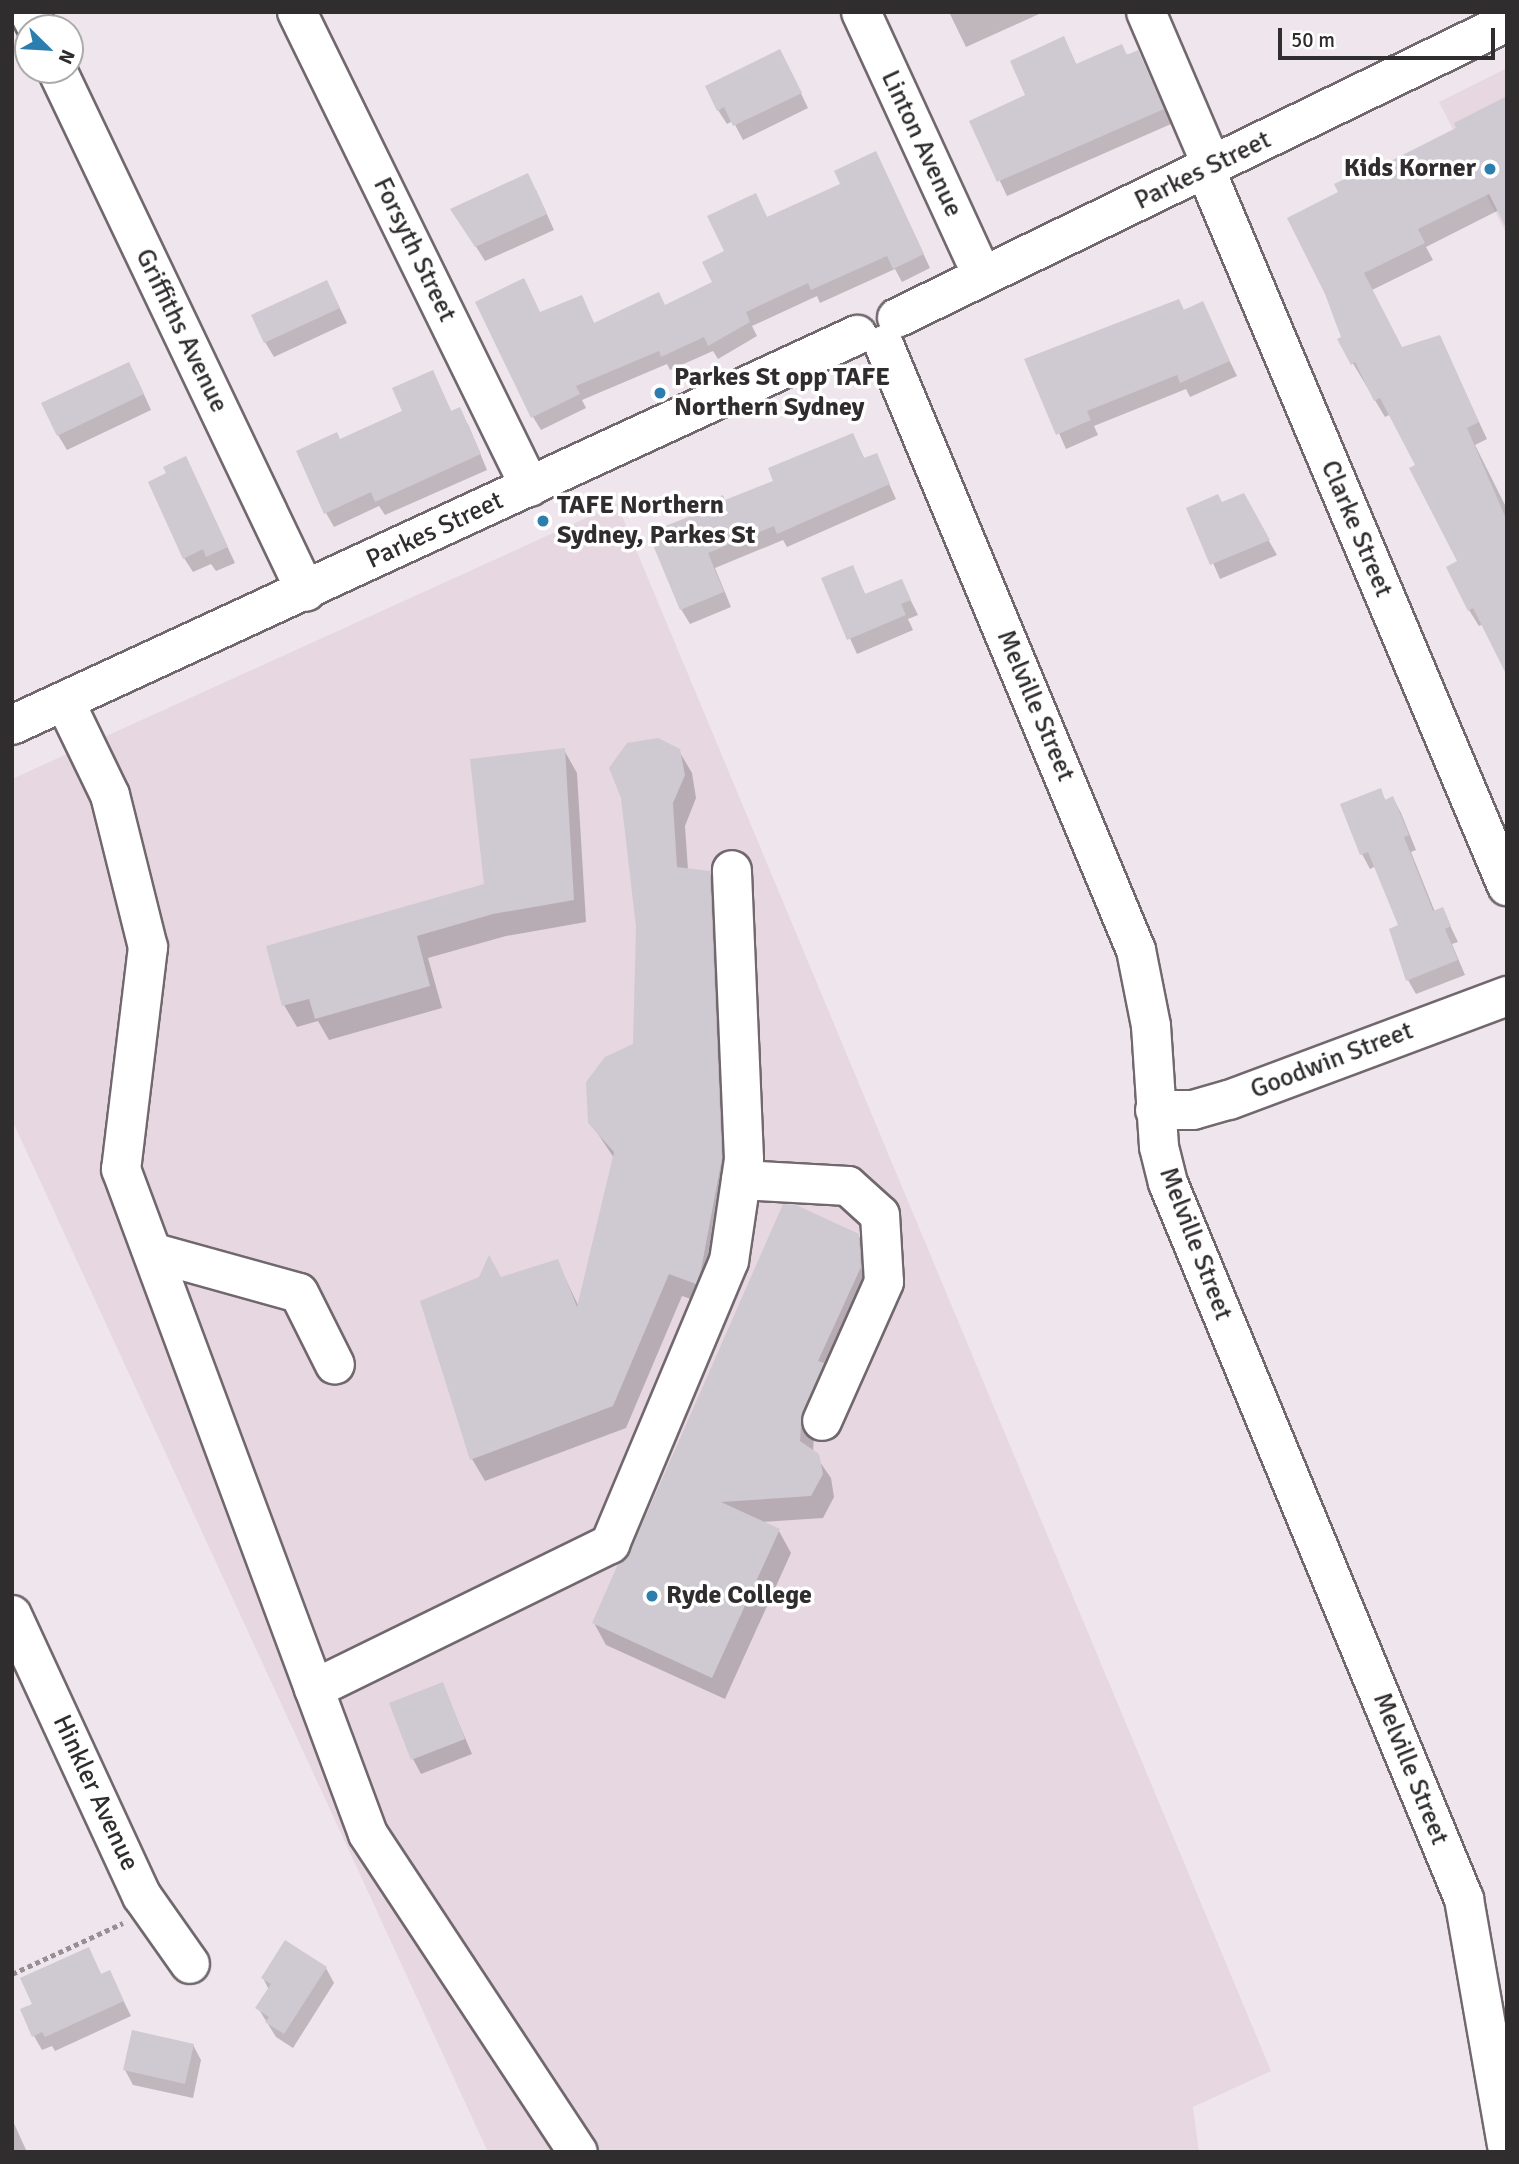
<!DOCTYPE html>
<html>
<head>
<meta charset="utf-8">
<style>
  body { margin:0 }
  #map { position:relative; width:1519px; height:2164px; overflow:hidden; background:#efe5ec; font-family:Signika,sans-serif }
  div>[style] { position:absolute }
  [style*='--x'] { left:calc(var(--x)*1px); top:calc(var(--y)*1px); width:calc(var(--w)*1px); rotate:calc(var(--a)*1deg) }
  .built>* { inset:0; background:#e7d7e1 }
  .shadow>* { inset:0; background:#0003 }
  .building>* { inset:0; background:#cfc9d2 }
  .path>* { height:4.5px; margin-top:-2.25px; transform-origin:0; background:repeating-linear-gradient(90deg,#968f93 0 5px,transparent 0 8.5px) }
  .roads { filter:drop-shadow(2px 0 #71686e) drop-shadow(-2px 0 #71686e) drop-shadow(0 2px #71686e) drop-shadow(0 -2px #71686e) }
  .minor>* { height:38px; margin:-19px; padding:0 19px; transform-origin:19px; border-radius:19px; background:#fff }
  .dots>* { width:19px; height:19px; translate:-50% -50%; box-sizing:border-box; border:4px solid #fff; border-radius:50% }
  span { translate:-50% -50%; white-space:nowrap; text-align:center; line-height:1.15; -webkit-text-stroke:7px #fff; paint-order:stroke }
  .street-label { font-size:26px; color:#302d2f }
  .poi-label { font-size:26px; color:#302d2f; font-weight:700 }
  .right { translate:-100% -50%; text-align:right }
  .left { translate:0 -50%; text-align:left }
  .frame { position:absolute; inset:0; border:14px solid #302d2f; pointer-events:none }
  .north { position:absolute; left:14px; top:14px; width:70px; height:70px; box-sizing:border-box; background:#fff; border:2px solid #acabac; border-radius:50%; rotate:114deg; font-size:19px; font-weight:700; line-height:28px; text-align:center; color:#302d2f }
  .north::after { content:''; display:block; margin:auto; width:24px; height:32px; background:#2c7eaf; clip-path:polygon(50% 0,100% 100%,50% 72%,0 100%) }
  .scale { position:absolute; left:1278px; top:28px; width:217px; height:32px; box-sizing:border-box; border:4px solid #302d2f; border-top:0; padding-left:9px; font-size:21px; line-height:24px; white-space:nowrap; color:#302d2f; -webkit-text-stroke:5px #fff; paint-order:stroke }
</style>
</head>
<body>
<div id="map">
  <div class="built">
    <div style="clip-path:polygon(1507px 68px,1507px 235px,1439px 102px)"></div>
    <div style="clip-path:polygon(617px 504px,1271px 2071px,1193px 2107px,1199px 2152px,488px 2152px,12px 1120px,12px 779px)"></div>
  </div>
  <div class="shadow">
    <div style="clip-path:polygon(949px 12px,1038px 12px,1039px 14px,966px 47px)"></div>
    <div style="clip-path:polygon(1138px 52px,1171px 124px,1007px 196px,972px 122px,1027px 96px,1071px 53px,1077px 66px)"></div>
    <div style="clip-path:polygon(788px 66px,808px 108px,743px 140px,733px 121px,727px 124px,718px 110px)"></div>
    <div style="clip-path:polygon(1459px 129px,1499px 210px,1426px 247px,1433px 260px,1372px 290px,1402px 349px,1439px 337px,1487px 439px,1475px 445px,1507px 509px,1507px 671px,1483px 624px,1479px 626px,1469px 610px,1459px 562px,1417px 466px,1391px 414px,1385px 417px,1339px 340px,1343px 337px,1341px 193px)"></div>
    <div style="clip-path:polygon(883px 167px,930px 268px,902px 282px,895px 269px,820px 303px,817px 296px,752px 326px,757px 336px,718px 359px,713px 351px,670px 370px,667px 364px,582px 400px,586px 408px,541px 430px,533px 417px,540px 314px,581px 297px,595px 325px,666px 307px,714px 283px,756px 196px,768px 219px)"></div>
    <div style="clip-path:polygon(536px 190px,554px 230px,485px 261px,453px 210px)"></div>
    <div style="clip-path:polygon(327px 282px,347px 323px,274px 357px,265px 342px)"></div>
    <div style="clip-path:polygon(1202px 304px,1237px 376px,1190px 397px,1186px 389px,1094px 426px,1098px 435px,1066px 449px,1027px 360px)"></div>
    <div style="clip-path:polygon(433px 372px,452px 413px,468px 424px,487px 470px,385px 515px,379px 506px,334px 527px,326px 513px,340px 441px,404px 412px)"></div>
    <div style="clip-path:polygon(137px 379px,151px 410px,67px 450px,58px 435px)"></div>
    <div style="clip-path:polygon(853px 435px,865px 460px,876px 455px,896px 499px,787px 547px,783px 540px,715px 568px,731px 607px,690px 624px,681px 609px,725px 502px,775px 482px)"></div>
    <div style="clip-path:polygon(186px 458px,235px 563px,216px 571px,211px 564px,193px 572px,184px 558px,169px 474px)"></div>
    <div style="clip-path:polygon(1243px 495px,1277px 555px,1220px 579px,1189px 508px,1222px 504px)"></div>
    <div style="clip-path:polygon(852px 567px,866px 596px,901px 581px,918px 615px,908px 619px,913px 630px,857px 654px,823px 579px)"></div>
    <div style="clip-path:polygon(564px 750px,577px 773px,586px 922px,506px 936px,428px 958px,442px 1008px,329px 1040px,318px 1021px,297px 1027px,284px 1005px,486px 885px)"></div>
    <div style="clip-path:polygon(679px 751px,692px 773px,696px 798px,685px 826px,688px 870px,709px 872px,722px 895px,734px 1181px,708px 1305px,682px 1296px,626px 1428px,485px 1481px,472px 1459px,501px 1279px,557px 1261px,579px 1307px,614px 1158px,590px 1122px,635px 1045px)"></div>
    <div style="clip-path:polygon(1380px 790px,1386px 801px,1393px 798px,1401px 813px,1416px 850px,1411px 852px,1435px 912px,1442px 909px,1458px 942px,1452px 944px,1465px 975px,1416px 994px,1408px 980px,1400px 926px,1376px 866px,1370px 869px,1362px 854px)"></div>
    <div style="clip-path:polygon(858px 1235px,871px 1258px,873px 1290px,814px 1436px,813px 1452px,831px 1478px,834px 1497px,823px 1518px,761px 1522px,779px 1531px,791px 1553px,725px 1699px,606px 1645px,594px 1623px,632px 1553px)"></div>
    <div style="clip-path:polygon(442px 1684px,472px 1754px,421px 1774px,413px 1759px)"></div>
    <div style="clip-path:polygon(88px 1949px,102px 1976px,109px 1972px,131px 2016px,55px 2051px,52px 2046px,42px 2050px,34px 2036px,34px 2004px)"></div>
    <div style="clip-path:polygon(326px 1968px,334px 1983px,293px 2048px,276px 2037px,258px 2008px,269px 1990px,263px 1978px)"></div>
    <div style="clip-path:polygon(193px 2045px,201px 2060px,193px 2098px,133px 2085px,125px 2070px)"></div>
    <div style="clip-path:polygon(12px 2119px,27px 2152px,12px 2152px)"></div>
  </div>
  <div class="building">
    <div style="clip-path:polygon(1064px 36px,1076px 64px,1122px 44px,1127px 55px,1138px 50px,1164px 109px,997px 182px,969px 121px,1025px 95px,1010px 61px)"></div>
    <div style="clip-path:polygon(780px 49px,802px 93px,733px 126px,724px 107px,717px 111px,705px 86px)"></div>
    <div style="clip-path:polygon(1507px 96px,1507px 230px,1489px 194px,1418px 229px,1425px 243px,1364px 273px,1402px 347px,1440px 335px,1479px 422px,1467px 428px,1507px 521px,1507px 676px,1473px 608px,1468px 611px,1446px 567px,1457px 561px,1409px 468px,1415px 465px,1380px 398px,1374px 401px,1355px 362px,1351px 365px,1337px 339px,1341px 337px,1325px 294px,1287px 218px,1338px 192px,1334px 184px,1357px 173px,1359px 177px,1456px 128px,1454px 123px)"></div>
    <div style="clip-path:polygon(876px 151px,924px 254px,893px 269px,887px 256px,811px 290px,808px 283px,746px 312px,750px 322px,708px 346px,704px 337px,661px 357px,659px 351px,576px 386px,580px 394px,531px 418px,475px 302px,524px 278px,540px 312px,582px 295px,594px 323px,659px 292px,665px 305px,712px 282px,702px 262px,724px 251px,707px 216px,756px 193px,767px 217px,840px 184px,834px 171px)"></div>
    <div style="clip-path:polygon(528px 173px,547px 214px,475px 247px,450px 209px)"></div>
    <div style="clip-path:polygon(327px 280px,340px 308px,264px 343px,251px 315px)"></div>
    <div style="clip-path:polygon(1179px 299px,1184px 310px,1203px 301px,1230px 361px,1180px 383px,1177px 375px,1087px 411px,1091px 420px,1056px 435px,1024px 359px)"></div>
    <div style="clip-path:polygon(129px 362px,144px 394px,57px 436px,41px 403px)"></div>
    <div style="clip-path:polygon(433px 370px,451px 411px,460px 407px,481px 454px,375px 502px,371px 492px,324px 514px,296px 451px,337px 432px,340px 439px,402px 411px,392px 388px)"></div>
    <div style="clip-path:polygon(853px 433px,864px 458px,877px 453px,890px 484px,777px 534px,774px 526px,708px 553px,724px 592px,680px 610px,648px 533px,698px 513px,696px 506px,723px 495px,725px 500px,773px 481px,768px 468px)"></div>
    <div style="clip-path:polygon(186px 456px,228px 547px,206px 557px,203px 549px,183px 559px,148px 482px,166px 473px,163px 467px)"></div>
    <div style="clip-path:polygon(1244px 493px,1270px 540px,1210px 565px,1186px 508px,1218px 494px,1222px 502px)"></div>
    <div style="clip-path:polygon(853px 565px,865px 594px,902px 579px,911px 600px,901px 604px,906px 615px,847px 640px,821px 578px)"></div>
    <div style="clip-path:polygon(658px 738px,680px 749px,685px 775px,673px 803px,677px 867px,710px 871px,722px 1158px,701px 1270px,696px 1284px,669px 1274px,613px 1406px,470px 1460px,420px 1301px,479px 1277px,489px 1255px,501px 1277px,558px 1259px,577px 1307px,614px 1152px,588px 1123px,586px 1082px,605px 1057px,633px 1044px,636px 927px,621px 798px,609px 768px,627px 743px)"></div>
    <div style="clip-path:polygon(565px 748px,574px 900px,493px 914px,417px 936px,430px 986px,315px 1019px,309px 999px,282px 1006px,266px 946px,484px 884px,470px 759px)"></div>
    <div style="clip-path:polygon(1381px 788px,1385px 800px,1393px 796px,1409px 835px,1404px 837px,1433px 911px,1443px 907px,1451px 926px,1445px 929px,1458px 960px,1406px 981px,1389px 929px,1398px 925px,1368px 852px,1360px 855px,1340px 804px)"></div>
    <div style="clip-path:polygon(783px 1204px,796px 1205px,859px 1234px,861px 1267px,818px 1361px,824px 1363px,802px 1413px,800px 1441px,819px 1454px,823px 1474px,811px 1496px,721px 1502px,780px 1529px,712px 1678px,592px 1623px,618px 1564px,630px 1552px)"></div>
    <div style="clip-path:polygon(443px 1682px,465px 1739px,411px 1760px,389px 1703px)"></div>
    <div style="clip-path:polygon(285px 1940px,327px 1967px,284px 2034px,265px 2022px,269px 2017px,255px 2008px,271px 1984px,261px 1978px)"></div>
    <div style="clip-path:polygon(89px 1947px,101px 1974px,110px 1970px,124px 2001px,45px 2037px,42px 2032px,32px 2037px,20px 2009px,32px 2004px,20px 1978px)"></div>
    <div style="clip-path:polygon(132px 2030px,194px 2044px,185px 2084px,123px 2070px)"></div>
  </div>
  <div class="path">
    <div style="--x:12;--y:1974;--w:122;--a:-24.7"></div>
  </div>
  <div class="roads">
    <div class="minor">
      <div style="--x:29;--y:12;--w:18;--a:63"></div>
      <div style="--x:297;--y:12;--w:529;--a:63.87"></div>
      <div style="--x:861;--y:12;--w:289;--a:65.3"></div>
      <div style="--x:1146;--y:12;--w:170;--a:66.8"></div>
      <div style="--x:57;--y:70;--w:578;--a:64.5"></div>
      <div style="--x:1206;--y:171;--w:776;--a:67.17"></div>
      <div style="--x:897;--y:318;--w:678;--a:-25.88"></div>
      <div style="--x:884;--y:345;--w:655;--a:67.39"></div>
      <div style="--x:1136;--y:950;--w:77;--a:78.8"></div>
      <div style="--x:1151;--y:1026;--w:121;--a:86.2"></div>
      <div style="--x:1159;--y:1147;--w:37;--a:76"></div>
      <div style="--x:1168;--y:1183;--w:775;--a:67.54"></div>
      <div style="--x:1464;--y:1899;--w:250;--a:80.1"></div>
      <div style="--x:65;--y:702;--w:103;--a:64.2"></div>
      <div style="--x:110;--y:795;--w:157;--a:76"></div>
      <div style="--x:148;--y:947;--w:224;--a:96.9"></div>
      <div style="--x:121;--y:1169;--w:709;--a:69.62"></div>
      <div style="--x:368;--y:1834;--w:381;--a:56.6"></div>
      <div style="--x:12;--y:725;--w:931;--a:-24.78"></div>
      <div style="--x:1155;--y:1110;--w:38;--a:0"></div>
      <div style="--x:1193;--y:1110;--w:37;--a:-16"></div>
      <div style="--x:1229;--y:1100;--w:297;--a:-20.5"></div>
      <div style="--x:741;--y:1180;--w:107;--a:3.2"></div>
      <div style="--x:848;--y:1186;--w:43;--a:42.2"></div>
      <div style="--x:880;--y:1215;--w:67;--a:86.6"></div>
      <div style="--x:884;--y:1282;--w:152;--a:114"></div>
      <div style="--x:155;--y:1253;--w:149;--a:15.5"></div>
      <div style="--x:299;--y:1293;--w:80;--a:63.4"></div>
      <div style="--x:12;--y:1615;--w:310;--a:65.2"></div>
      <div style="--x:142;--y:1896;--w:83;--a:54.8"></div>
      <div style="--x:314;--y:1689;--w:330;--a:-26.1"></div>
      <div style="--x:610;--y:1544;--w:307;--a:-67.2"></div>
      <div style="--x:729;--y:1261;--w:103;--a:-81.6"></div>
      <div style="--x:744;--y:1159;--w:289;--a:-92.4"></div>
    </div>
  </div>
  <div class="dots">
    <div style="left:1490px;top:169px;background:#2c7eaf"></div>
    <div style="left:660px;top:393px;background:#2c7eaf"></div>
    <div style="left:543px;top:521px;background:#2c7eaf"></div>
    <div style="left:652px;top:1596px;background:#2c7eaf"></div>
  </div>
  <div class="street-label">
    <span style="left:921px;top:144px;rotate:65deg">Linton Avenue</span>
    <span style="left:1203px;top:171px;rotate:-26deg">Parkes Street</span>
    <span style="left:414px;top:250px;rotate:64deg">Forsyth Street</span>
    <span style="left:181px;top:331px;rotate:64deg">Griffiths Avenue</span>
    <span style="left:1356px;top:529px;rotate:67deg">Clarke Street</span>
    <span style="left:435px;top:531px;rotate:-25deg">Parkes Street</span>
    <span style="left:1035px;top:706px;rotate:67deg">Melville Street</span>
    <span style="left:1332px;top:1061px;rotate:-21deg">Goodwin Street</span>
    <span style="left:1195px;top:1244px;rotate:69deg">Melville Street</span>
    <span style="left:1410px;top:1769px;rotate:68deg">Melville Street</span>
    <span style="left:95px;top:1793px;rotate:65deg">Hinkler Avenue</span>
  </div>
  <div class="poi-label">
    <span class="right" style="left:1476px;top:169px">Kids Korner</span>
    <span class="left" style="left:674px;top:393px">Parkes St opp TAFE<br>Northern Sydney</span>
    <span class="left" style="left:557px;top:521px">TAFE Northern<br>Sydney, Parkes St</span>
    <span class="left" style="left:666px;top:1596px">Ryde College</span>
  </div>
  <div class="frame"></div>
  <div class="north">N</div>
  <div class="scale">50 m</div>
</div>
</body>
</html>
